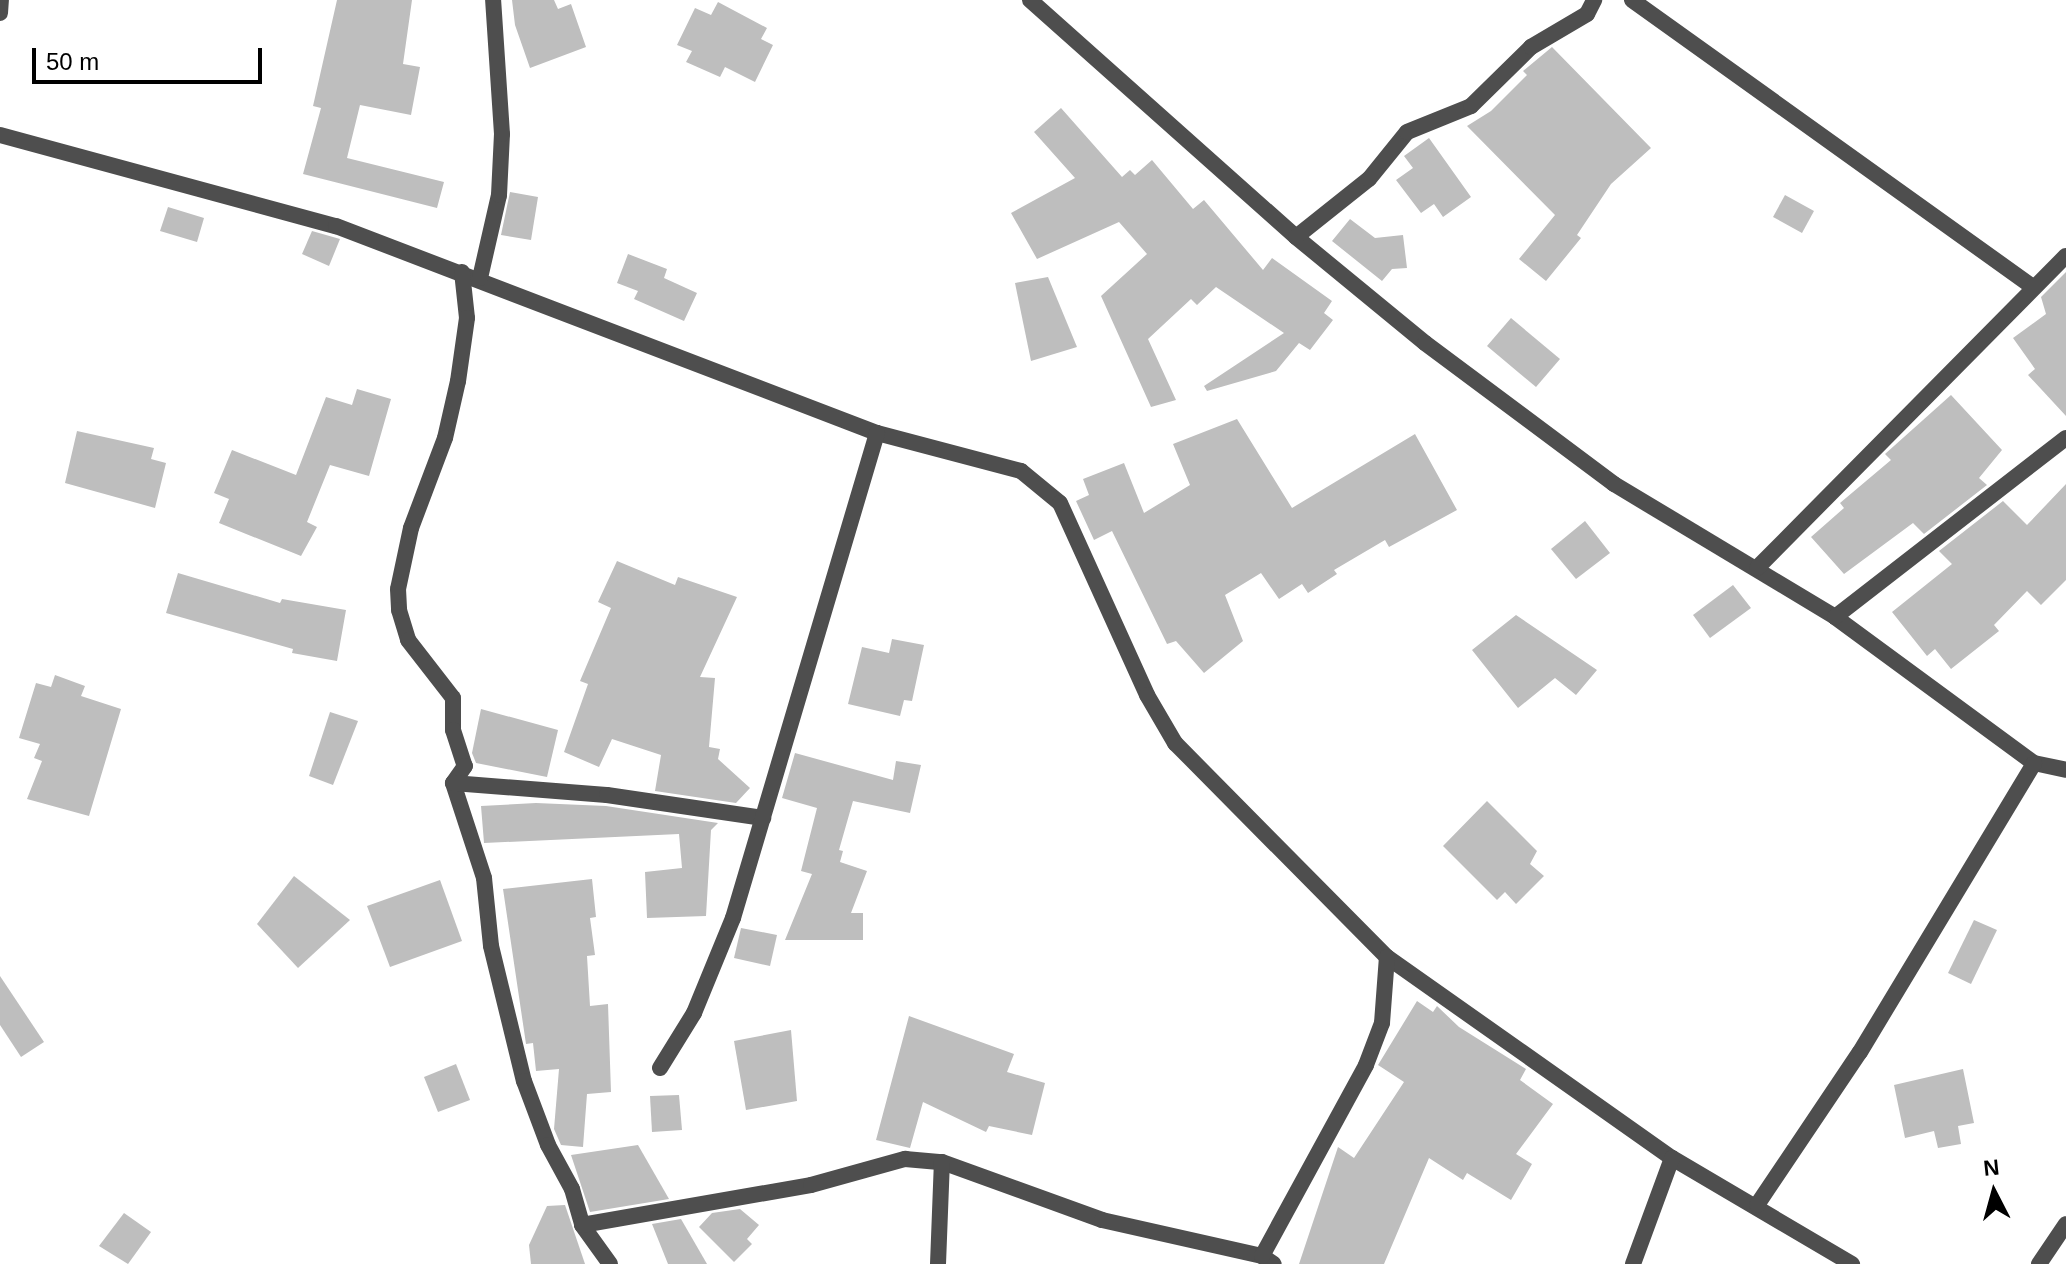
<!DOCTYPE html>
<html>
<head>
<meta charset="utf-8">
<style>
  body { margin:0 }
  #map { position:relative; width:2066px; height:1264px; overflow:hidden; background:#fff; font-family:Arial,sans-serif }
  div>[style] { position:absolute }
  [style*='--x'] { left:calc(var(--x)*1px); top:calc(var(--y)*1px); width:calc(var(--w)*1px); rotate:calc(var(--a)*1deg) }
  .building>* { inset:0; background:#bebebe }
  .minor>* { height:16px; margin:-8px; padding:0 8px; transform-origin:8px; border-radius:8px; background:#4e4e4e }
  .tertiary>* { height:16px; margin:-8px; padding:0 8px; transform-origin:8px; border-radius:8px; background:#4e4e4e }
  span { translate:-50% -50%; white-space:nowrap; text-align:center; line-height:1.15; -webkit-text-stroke:7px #fff; paint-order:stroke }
  .north { position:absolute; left:1954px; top:1152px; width:80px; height:80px; -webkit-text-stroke:6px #fff; paint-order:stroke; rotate:354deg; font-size:22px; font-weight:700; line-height:32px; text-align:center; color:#000 }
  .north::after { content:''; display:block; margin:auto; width:28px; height:36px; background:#000; clip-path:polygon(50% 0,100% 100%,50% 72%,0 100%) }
  .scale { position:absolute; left:32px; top:48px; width:230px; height:36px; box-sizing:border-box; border:4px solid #000; border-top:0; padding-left:10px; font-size:24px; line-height:28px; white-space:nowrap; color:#000; -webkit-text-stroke:6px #fff; paint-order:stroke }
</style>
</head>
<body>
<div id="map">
  <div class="building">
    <div style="clip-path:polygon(337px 0,412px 0,403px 64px,420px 67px,411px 115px,360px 105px,347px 158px,444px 182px,437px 208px,303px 174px,321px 108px,313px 106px)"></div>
    <div style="clip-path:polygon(512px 0,554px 0,558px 9px,571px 4px,586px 47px,530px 68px,515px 25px)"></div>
    <div style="clip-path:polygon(718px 2px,767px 28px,761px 39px,773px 45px,755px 82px,725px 67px,720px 77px,686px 62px,692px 51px,677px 45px,695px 8px,711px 15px)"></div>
    <div style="clip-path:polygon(1552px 47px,1651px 148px,1611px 184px,1577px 235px,1581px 238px,1546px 281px,1519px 259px,1555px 215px,1467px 126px,1491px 111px,1527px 75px,1523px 71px)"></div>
    <div style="clip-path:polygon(1061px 108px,1122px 177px,1130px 170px,1135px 175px,1152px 160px,1193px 209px,1204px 200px,1263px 270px,1272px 258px,1332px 301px,1324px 313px,1333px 320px,1310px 350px,1299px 343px,1276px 371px,1207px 391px,1204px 386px,1284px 333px,1216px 287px,1197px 305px,1191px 299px,1148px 339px,1176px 400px,1151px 407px,1101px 296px,1147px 254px,1119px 222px,1037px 259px,1011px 213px,1075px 178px,1034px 132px)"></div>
    <div style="clip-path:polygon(1429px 138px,1471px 197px,1443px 217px,1434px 204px,1421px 213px,1396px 180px,1413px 168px,1404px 156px)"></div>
    <div style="clip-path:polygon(510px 192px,538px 197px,531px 240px,501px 235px)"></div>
    <div style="clip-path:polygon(1785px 195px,1814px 211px,1802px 233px,1773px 217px)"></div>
    <div style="clip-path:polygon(168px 207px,204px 218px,197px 242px,160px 231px)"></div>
    <div style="clip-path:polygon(1350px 219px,1375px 238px,1403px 235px,1407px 268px,1392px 269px,1382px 281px,1332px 241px)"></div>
    <div style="clip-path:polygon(312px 231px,340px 239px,329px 266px,302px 254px)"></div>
    <div style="clip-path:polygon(628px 254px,667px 269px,664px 278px,697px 293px,684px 321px,634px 299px,638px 291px,617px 283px)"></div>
    <div style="clip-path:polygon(2066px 272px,2066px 416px,2028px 375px,2035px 369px,2013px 338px,2046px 314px,2041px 297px)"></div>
    <div style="clip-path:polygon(1048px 277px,1077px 347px,1031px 361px,1015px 283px)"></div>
    <div style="clip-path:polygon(1511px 318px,1560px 359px,1536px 387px,1487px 346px)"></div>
    <div style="clip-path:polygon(357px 389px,391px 399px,369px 476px,330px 465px,307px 522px,317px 527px,301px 556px,219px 523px,229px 499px,214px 493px,232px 450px,296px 475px,326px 397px,352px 405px)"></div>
    <div style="clip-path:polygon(1951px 395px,2002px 450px,1979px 478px,1987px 485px,1924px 534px,1913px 523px,1844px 574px,1811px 537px,1844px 508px,1840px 503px,1891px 460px,1885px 454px)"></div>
    <div style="clip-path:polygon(1237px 419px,1292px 508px,1415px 434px,1457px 510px,1389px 547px,1385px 540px,1334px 570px,1337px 574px,1308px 593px,1302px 584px,1279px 599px,1261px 573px,1225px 595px,1243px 641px,1204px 673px,1176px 641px,1167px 644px,1112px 531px,1094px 540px,1076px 501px,1089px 495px,1083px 479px,1124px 463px,1144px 513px,1190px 485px,1173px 444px)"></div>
    <div style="clip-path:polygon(77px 431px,154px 448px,151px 459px,166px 463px,155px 508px,65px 483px)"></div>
    <div style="clip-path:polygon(2066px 484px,2066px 580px,2041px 605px,2027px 591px,1994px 625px,1999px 631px,1951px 669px,1935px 649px,1927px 656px,1892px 612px,1952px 564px,1939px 551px,2003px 501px,2027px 525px)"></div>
    <div style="clip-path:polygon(1585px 521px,1610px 553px,1576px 579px,1551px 549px)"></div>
    <div style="clip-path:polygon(617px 561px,675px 585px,678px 577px,737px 597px,700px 677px,715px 678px,709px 747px,720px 749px,718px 759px,750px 788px,736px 803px,655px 791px,661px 755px,612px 739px,599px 767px,564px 752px,588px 684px,580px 681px,611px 608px,598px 602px)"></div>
    <div style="clip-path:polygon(178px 573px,280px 603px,282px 599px,346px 610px,337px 661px,292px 653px,293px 649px,166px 613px)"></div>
    <div style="clip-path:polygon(1733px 585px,1751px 608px,1710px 638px,1693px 615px)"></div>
    <div style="clip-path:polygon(1516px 615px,1597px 670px,1576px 695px,1555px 678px,1518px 708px,1472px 650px)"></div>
    <div style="clip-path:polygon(892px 639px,924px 645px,912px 701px,904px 700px,900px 716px,848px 704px,862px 647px,889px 653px)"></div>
    <div style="clip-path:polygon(55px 675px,85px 686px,81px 696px,121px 709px,89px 816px,27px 799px,42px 761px,34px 758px,40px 744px,19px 738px,36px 683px,51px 687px)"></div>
    <div style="clip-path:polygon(481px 709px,558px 730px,547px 777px,476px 763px,472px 753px)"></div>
    <div style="clip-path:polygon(330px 712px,358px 721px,333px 785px,309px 776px)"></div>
    <div style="clip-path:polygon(795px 753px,893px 780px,896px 761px,921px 765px,910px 813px,853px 801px,839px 850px,843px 851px,840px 862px,867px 871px,851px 913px,863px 913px,863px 940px,785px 940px,812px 874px,801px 871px,817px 808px,782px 798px)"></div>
    <div style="clip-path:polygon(1487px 801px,1537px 851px,1530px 864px,1544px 876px,1516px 904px,1505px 892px,1497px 900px,1443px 846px)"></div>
    <div style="clip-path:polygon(536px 803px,606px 806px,718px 823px,711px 830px,706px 916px,647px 918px,645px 872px,682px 868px,679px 834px,484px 843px,481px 806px)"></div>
    <div style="clip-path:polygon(294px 876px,350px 920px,298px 968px,257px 924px)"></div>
    <div style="clip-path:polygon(592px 879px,596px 917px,590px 918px,595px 955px,587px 956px,590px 1006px,608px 1004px,611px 1092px,587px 1094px,583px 1147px,561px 1145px,554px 1129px,559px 1069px,536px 1071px,533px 1043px,526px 1044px,503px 889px)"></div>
    <div style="clip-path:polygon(440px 880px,462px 941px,390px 967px,367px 906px)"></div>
    <div style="clip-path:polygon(1974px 920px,1997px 930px,1971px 984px,1948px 973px)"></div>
    <div style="clip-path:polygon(741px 928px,777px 935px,770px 966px,734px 958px)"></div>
    <div style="clip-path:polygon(0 976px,44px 1042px,21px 1057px,0 1025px)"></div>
    <div style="clip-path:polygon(1417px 1001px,1433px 1012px,1437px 1006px,1459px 1027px,1526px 1069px,1520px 1080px,1553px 1104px,1516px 1154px,1532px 1164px,1511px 1200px,1467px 1173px,1463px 1180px,1429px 1158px,1384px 1264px,1299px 1264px,1338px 1147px,1354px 1158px,1404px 1082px,1378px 1065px)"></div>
    <div style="clip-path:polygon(909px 1016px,1014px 1054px,1007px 1072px,1045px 1083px,1032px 1135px,989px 1126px,986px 1132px,923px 1102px,910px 1148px,876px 1140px)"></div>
    <div style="clip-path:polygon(791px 1030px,797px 1101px,746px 1110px,734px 1041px)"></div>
    <div style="clip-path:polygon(456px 1064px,470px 1100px,438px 1112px,424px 1077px)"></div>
    <div style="clip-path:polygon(1963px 1069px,1974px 1123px,1958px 1126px,1961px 1144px,1938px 1148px,1934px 1131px,1905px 1138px,1894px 1085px)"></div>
    <div style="clip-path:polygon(679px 1095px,682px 1130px,652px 1132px,650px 1096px)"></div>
    <div style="clip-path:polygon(638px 1145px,669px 1199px,590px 1212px,571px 1155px)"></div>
    <div style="clip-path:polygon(565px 1205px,585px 1264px,531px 1264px,529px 1245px,547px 1206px)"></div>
    <div style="clip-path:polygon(740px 1209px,759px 1225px,747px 1239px,752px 1244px,734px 1262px,699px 1227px,712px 1213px)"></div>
    <div style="clip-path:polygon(124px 1213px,151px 1232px,128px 1264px,99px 1246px)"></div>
    <div style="clip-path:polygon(681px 1219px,707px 1264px,668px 1264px,652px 1224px)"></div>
  </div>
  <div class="minor">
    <div style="--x:1030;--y:0;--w:356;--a:41.7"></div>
    <div style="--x:1296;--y:237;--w:167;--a:39.4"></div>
    <div style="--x:1425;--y:343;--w:236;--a:36.7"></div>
    <div style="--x:1614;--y:484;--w:258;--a:31"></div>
    <div style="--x:1835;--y:617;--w:247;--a:36.3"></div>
    <div style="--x:2034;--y:763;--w:33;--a:12"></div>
    <div style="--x:1632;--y:0;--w:493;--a:35.6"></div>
    <div style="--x:0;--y:135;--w:348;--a:15.2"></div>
    <div style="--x:336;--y:226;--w:579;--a:20.94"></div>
    <div style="--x:877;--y:433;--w:149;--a:14.8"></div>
    <div style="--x:1021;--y:471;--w:50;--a:39.4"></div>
    <div style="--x:1060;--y:503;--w:211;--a:65.6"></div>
    <div style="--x:1147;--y:695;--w:56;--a:59.7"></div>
    <div style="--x:1175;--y:743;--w:301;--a:45.3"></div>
    <div style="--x:1387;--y:957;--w:349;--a:35.2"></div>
    <div style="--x:1672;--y:1158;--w:209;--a:30.5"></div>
    <div style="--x:1296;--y:237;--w:93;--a:-38.5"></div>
    <div style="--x:1369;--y:179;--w:60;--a:-51"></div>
    <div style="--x:1407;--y:132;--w:69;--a:-22.1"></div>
    <div style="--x:1471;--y:106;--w:84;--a:-44.5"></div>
    <div style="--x:1531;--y:47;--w:65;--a:-30.5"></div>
    <div style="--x:1587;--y:14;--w:16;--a:-63"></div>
    <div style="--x:462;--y:272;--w:46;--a:83.8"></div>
    <div style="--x:467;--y:318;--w:64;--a:98.1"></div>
    <div style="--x:458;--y:381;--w:58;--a:102.8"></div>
    <div style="--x:445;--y:438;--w:96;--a:110.7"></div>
    <div style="--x:411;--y:528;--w:62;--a:102"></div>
    <div style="--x:398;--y:589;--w:21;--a:87"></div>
    <div style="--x:399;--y:610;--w:31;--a:73"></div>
    <div style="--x:408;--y:640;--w:73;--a:52.2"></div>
    <div style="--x:453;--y:698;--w:32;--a:90"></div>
    <div style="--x:453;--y:730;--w:38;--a:72"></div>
    <div style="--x:465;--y:766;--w:21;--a:125"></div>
    <div style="--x:453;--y:783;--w:100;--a:71.9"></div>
    <div style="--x:484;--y:878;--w:68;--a:84.1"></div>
    <div style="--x:491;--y:946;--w:139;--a:76.3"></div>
    <div style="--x:524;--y:1081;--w:68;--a:69.4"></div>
    <div style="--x:548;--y:1145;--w:50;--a:61.4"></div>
    <div style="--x:572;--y:1189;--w:37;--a:74"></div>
    <div style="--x:582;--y:1225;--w:48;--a:54.3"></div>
    <div style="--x:480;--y:278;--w:85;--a:-77.1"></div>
    <div style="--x:499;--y:195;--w:61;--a:-87.2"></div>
    <div style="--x:502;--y:134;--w:134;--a:-93.8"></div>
    <div style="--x:1757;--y:568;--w:439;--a:-45.3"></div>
    <div style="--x:1835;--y:617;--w:292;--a:-37.8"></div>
    <div style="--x:453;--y:783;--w:154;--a:4.5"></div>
    <div style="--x:607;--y:795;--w:158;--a:8.4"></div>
    <div style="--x:660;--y:1068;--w:65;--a:-58.3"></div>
    <div style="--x:694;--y:1013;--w:103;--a:-67.7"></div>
    <div style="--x:733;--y:918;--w:506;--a:-73.46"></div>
    <div style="--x:1757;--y:1205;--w:184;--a:-56.1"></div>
    <div style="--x:1860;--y:1052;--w:337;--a:-58.9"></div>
    <div style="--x:582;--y:1225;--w:232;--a:-9.9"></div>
    <div style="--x:811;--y:1185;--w:98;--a:-15.5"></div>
    <div style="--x:905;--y:1159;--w:37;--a:5"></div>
    <div style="--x:942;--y:1162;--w:170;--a:19.9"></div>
    <div style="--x:1102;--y:1220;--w:164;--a:12.7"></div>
    <div style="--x:1262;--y:1256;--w:14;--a:34"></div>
    <div style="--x:1262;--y:1256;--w:217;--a:-61.4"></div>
    <div style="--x:1366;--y:1065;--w:45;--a:-69.1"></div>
    <div style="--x:1382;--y:1023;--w:66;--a:-85.7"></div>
    <div style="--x:938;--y:1264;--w:102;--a:-87.8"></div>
    <div style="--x:1633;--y:1264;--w:113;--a:-69.8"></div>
    <div style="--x:2039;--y:1264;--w:48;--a:-56"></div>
  </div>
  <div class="tertiary">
    <div style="--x:0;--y:13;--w:13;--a:-86"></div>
  </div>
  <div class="north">N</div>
  <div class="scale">50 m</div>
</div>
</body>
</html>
